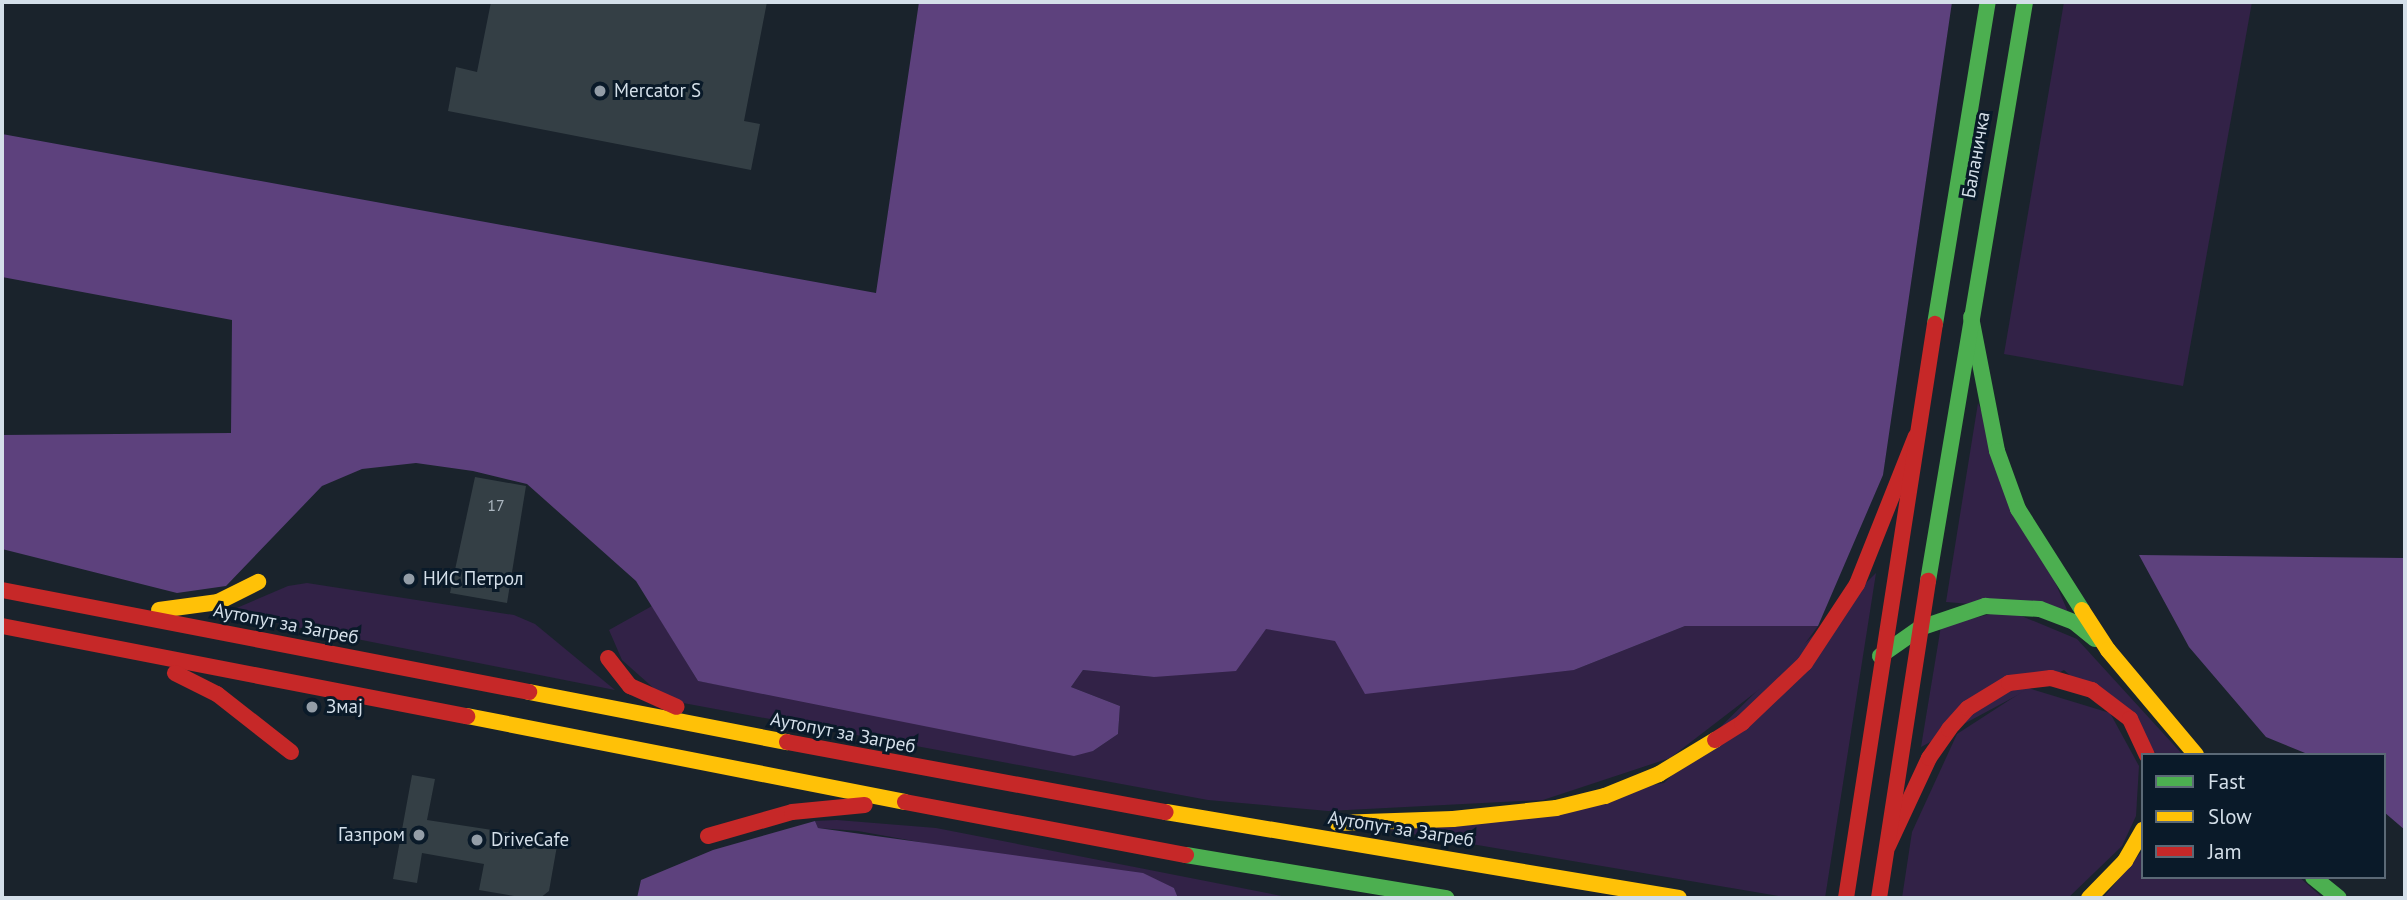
<!DOCTYPE html>
<html>
<head>
<meta charset="utf-8">
<style>
  body { margin:0 }
  #map { position:relative; width:2407px; height:900px; overflow:hidden; background:#1a232c; font-family:"PT Sans",sans-serif }
  div>[style] { position:absolute }
  [style*='--x'] { left:calc(var(--x)*1px); top:calc(var(--y)*1px); width:calc(var(--w)*1px); rotate:calc(var(--a)*1deg) }
  .green>* { inset:0; background:#322247 }
  .forest>* { inset:0; background:#5d417d }
  .building>* { inset:0; background:#343f45 }
  .fast>* { height:16px; margin:-8px; padding:0 8px; transform-origin:8px; border-radius:8px; background:#4caf50 }
  .slow>* { height:16px; margin:-8px; padding:0 8px; transform-origin:8px; border-radius:8px; background:#ffc107 }
  .jam>* { height:16px; margin:-8px; padding:0 8px; transform-origin:8px; border-radius:8px; background:#c62828 }
  .dots>* { width:19px; height:19px; translate:-50% -50%; box-sizing:border-box; border:4px solid #0a1a29; border-radius:50% }
  span { translate:-50% -50%; white-space:nowrap; text-align:center; line-height:1.15; -webkit-text-stroke:6px #0a1a29; paint-order:stroke }
  .number-label { font-size:16px; color:#acb7c0 }
  .number-label span { -webkit-text-stroke-width:0 }
  .poi-label { font-size:19px; color:#d4dfe9 }
  .left { translate:0 -50%; text-align:left }
  .right { translate:-100% -50%; text-align:right }
  .street-label { font-size:19px; color:#d4dfe9 }
  .frame { position:absolute; inset:0; border:4px solid #d4dfe9; pointer-events:none }
  .legend { position:absolute; left:2141px; top:753px; width:245px; height:126px; box-sizing:border-box; background:#0a1a29; border:2px solid #5b6976; margin:0; padding:9px 12px; list-style:none; font-size:21px; color:#d4dfe9 }
  .legend li { display:flex; align-items:center; gap:14px; height:35px }
  .legend b { width:35px; border:2px solid #5b6976 }
</style>
</head>
<body>
<div id="map">
  <div class="green">
    <div style="clip-path:polygon(2064px 2px,2252px 2px,2183px 386px,2004px 354px)"></div>
    <div style="clip-path:polygon(1978px 403px,2068px 612px,1946px 602px)"></div>
    <div style="clip-path:polygon(1876px 573px,1825px 898px,1791px 898px,1389px 830px,1664px 783px)"></div>
    <div style="clip-path:polygon(307px 583px,514px 615px,535px 624px,615px 690px,225px 613px,288px 586px)"></div>
    <div style="clip-path:polygon(652px 606px,698px 681px,1093px 751px,1118px 734px,1120px 706px,1071px 687px,1083px 670px,1154px 677px,1266px 628px,1574px 670px,1685px 626px,1818px 626px,1786px 669px,1670px 758px,1543px 800px,1328px 811px,1208px 800px,667px 700px,622px 660px,609px 630px)"></div>
    <div style="clip-path:polygon(2007px 610px,2077px 639px,2183px 755px,2158px 755px,2064px 670px,1921px 747px,1941px 626px)"></div>
    <div style="clip-path:polygon(2028px 688px,2110px 713px,2139px 766px,2136px 816px,2122px 846px,2068px 898px,1902px 898px,1912px 832px,1957px 734px)"></div>
    <div style="clip-path:polygon(837px 820px,936px 828px,1292px 898px,1178px 898px,1174px 888px,858px 831px,818px 828px,815px 821px)"></div>
    <div style="clip-path:polygon(2143px 850px,2143px 877px,2299px 877px,2323px 898px,2103px 898px)"></div>
  </div>
  <div class="forest">
    <div style="clip-path:polygon(919px 2px,1952px 2px,1883px 475px,1818px 626px,1685px 626px,1574px 670px,1365px 694px,1335px 641px,1266px 629px,1236px 671px,1154px 677px,1083px 670px,1071px 687px,1120px 706px,1118px 734px,1093px 751px,1074px 756px,698px 681px,636px 581px,527px 484px,473px 471px,416px 463px,362px 469px,322px 486px,226px 586px,177px 593px,2px 549px,2px 435px,231px 433px,232px 320px,2px 277px,2px 134px,876px 293px)"></div>
    <div style="clip-path:polygon(2139px 555px,2405px 558px,2405px 830px,2384px 812px,2384px 755px,2310px 755px,2266px 737px,2189px 647px)"></div>
    <div style="clip-path:polygon(815px 821px,818px 828px,1143px 873px,1174px 888px,1178px 898px,637px 898px,641px 880px,713px 850px)"></div>
  </div>
  <div class="building">
    <div style="clip-path:polygon(491px 2px,767px 2px,744px 121px,760px 124px,751px 170px,448px 111px,456px 67px,477px 72px)"></div>
    <div style="clip-path:polygon(475px 477px,526px 486px,507px 603px,450px 593px)"></div>
    <div style="clip-path:polygon(412px 775px,435px 779px,427px 820px,558px 840px,549px 891px,540px 898px,526px 898px,479px 890px,484px 864px,422px 853px,417px 883px,393px 879px)"></div>
  </div>
  <div class="fast">
    <div style="--x:1971;--y:317;--w:136;--a:79"></div>
    <div style="--x:1997;--y:451;--w:62;--a:70.1"></div>
    <div style="--x:2018;--y:509;--w:120;--a:57.6"></div>
    <div style="--x:1935;--y:324;--w:326;--a:-80.7"></div>
    <div style="--x:1928;--y:581;--w:587;--a:-80.49"></div>
    <div style="--x:1880;--y:656;--w:49;--a:-35"></div>
    <div style="--x:1920;--y:628;--w:69;--a:-18.7"></div>
    <div style="--x:1985;--y:606;--w:55;--a:3.1"></div>
    <div style="--x:2040;--y:609;--w:36;--a:21"></div>
    <div style="--x:2074;--y:622;--w:27;--a:39"></div>
    <div style="--x:1186;--y:855;--w:264;--a:9.4"></div>
    <div style="--x:2313;--y:877;--w:33;--a:39"></div>
  </div>
  <div class="slow">
    <div style="--x:159;--y:610;--w:60;--a:-7.7"></div>
    <div style="--x:218;--y:602;--w:45;--a:-26.6"></div>
    <div style="--x:2082;--y:610;--w:48;--a:57"></div>
    <div style="--x:2108;--y:650;--w:137;--a:50"></div>
    <div style="--x:529;--y:692;--w:263;--a:11"></div>
    <div style="--x:467;--y:716;--w:446;--a:11.1"></div>
    <div style="--x:1166;--y:812;--w:520;--a:9.52"></div>
    <div style="--x:1337;--y:823;--w:116;--a:-2"></div>
    <div style="--x:1453;--y:819;--w:104;--a:-6.1"></div>
    <div style="--x:1556;--y:808;--w:50;--a:-13.8"></div>
    <div style="--x:1605;--y:796;--w:58;--a:-22.2"></div>
    <div style="--x:1659;--y:774;--w:66;--a:-31.3"></div>
    <div style="--x:2089;--y:898;--w:52;--a:-45.8"></div>
    <div style="--x:2125;--y:861;--w:36;--a:-60"></div>
  </div>
  <div class="jam">
    <div style="--x:2;--y:590;--w:537;--a:10.95"></div>
    <div style="--x:2;--y:626;--w:474;--a:11"></div>
    <div style="--x:608;--y:658;--w:36;--a:52"></div>
    <div style="--x:630;--y:686;--w:51;--a:24.1"></div>
    <div style="--x:175;--y:673;--w:47;--a:26.6"></div>
    <div style="--x:217;--y:694;--w:94;--a:38.1"></div>
    <div style="--x:1715;--y:740;--w:32;--a:-32"></div>
    <div style="--x:1742;--y:723;--w:87;--a:-43.6"></div>
    <div style="--x:1805;--y:663;--w:95;--a:-56.6"></div>
    <div style="--x:1857;--y:584;--w:159;--a:-68.3"></div>
    <div style="--x:787;--y:742;--w:385;--a:10.5"></div>
    <div style="--x:905;--y:802;--w:286;--a:10.7"></div>
    <div style="--x:708;--y:836;--w:87;--a:-15.9"></div>
    <div style="--x:792;--y:812;--w:73;--a:-5.5"></div>
    <div style="--x:1888;--y:846;--w:97;--a:-65"></div>
    <div style="--x:1929;--y:758;--w:35;--a:-55"></div>
    <div style="--x:1949;--y:729;--w:28;--a:-48"></div>
    <div style="--x:1968;--y:708;--w:48;--a:-31.4"></div>
    <div style="--x:2009;--y:683;--w:42;--a:-6.8"></div>
    <div style="--x:2051;--y:678;--w:43;--a:16.3"></div>
    <div style="--x:2092;--y:690;--w:48;--a:37.3"></div>
    <div style="--x:2130;--y:719;--w:40;--a:65"></div>
    <div style="--x:1846;--y:898;--w:581;--a:-81.19"></div>
    <div style="--x:1879;--y:898;--w:321;--a:-81.2"></div>
  </div>
  <div class="dots">
    <div style="left:600px;top:91px;background:#939da7"></div>
    <div style="left:409px;top:579px;background:#939da7"></div>
    <div style="left:312px;top:707px;background:#939da7"></div>
    <div style="left:419px;top:835px;background:#939da7"></div>
    <div style="left:477px;top:840px;background:#939da7"></div>
  </div>
  <div class="number-label">
    <span style="left:496px;top:505px">17</span>
  </div>
  <div class="poi-label">
    <span class="left" style="left:614px;top:91px">Mercator S</span>
    <span class="left" style="left:423px;top:579px">НИС Петрол</span>
    <span class="left" style="left:326px;top:707px">Змај</span>
    <span class="right" style="left:405px;top:835px">Газпром</span>
    <span class="left" style="left:491px;top:840px">DriveCafe</span>
  </div>
  <div class="street-label">
    <span style="left:1976px;top:155px;rotate:-80deg">Баланичка</span>
    <span style="left:286px;top:624px;rotate:11deg">Аутопут за Загреб</span>
    <span style="left:843px;top:733px;rotate:11deg">Аутопут за Загреб</span>
    <span style="left:1401px;top:829px;rotate:9deg">Аутопут за Загреб</span>
  </div>
  <div class="frame"></div>
  <ul class="legend">
  <li><b style="height:9px;background:#4caf50"></b>Fast</li>
  <li><b style="height:9px;background:#ffc107"></b>Slow</li>
  <li><b style="height:9px;background:#c62828"></b>Jam</li>
  </ul>
</div>
</body>
</html>
